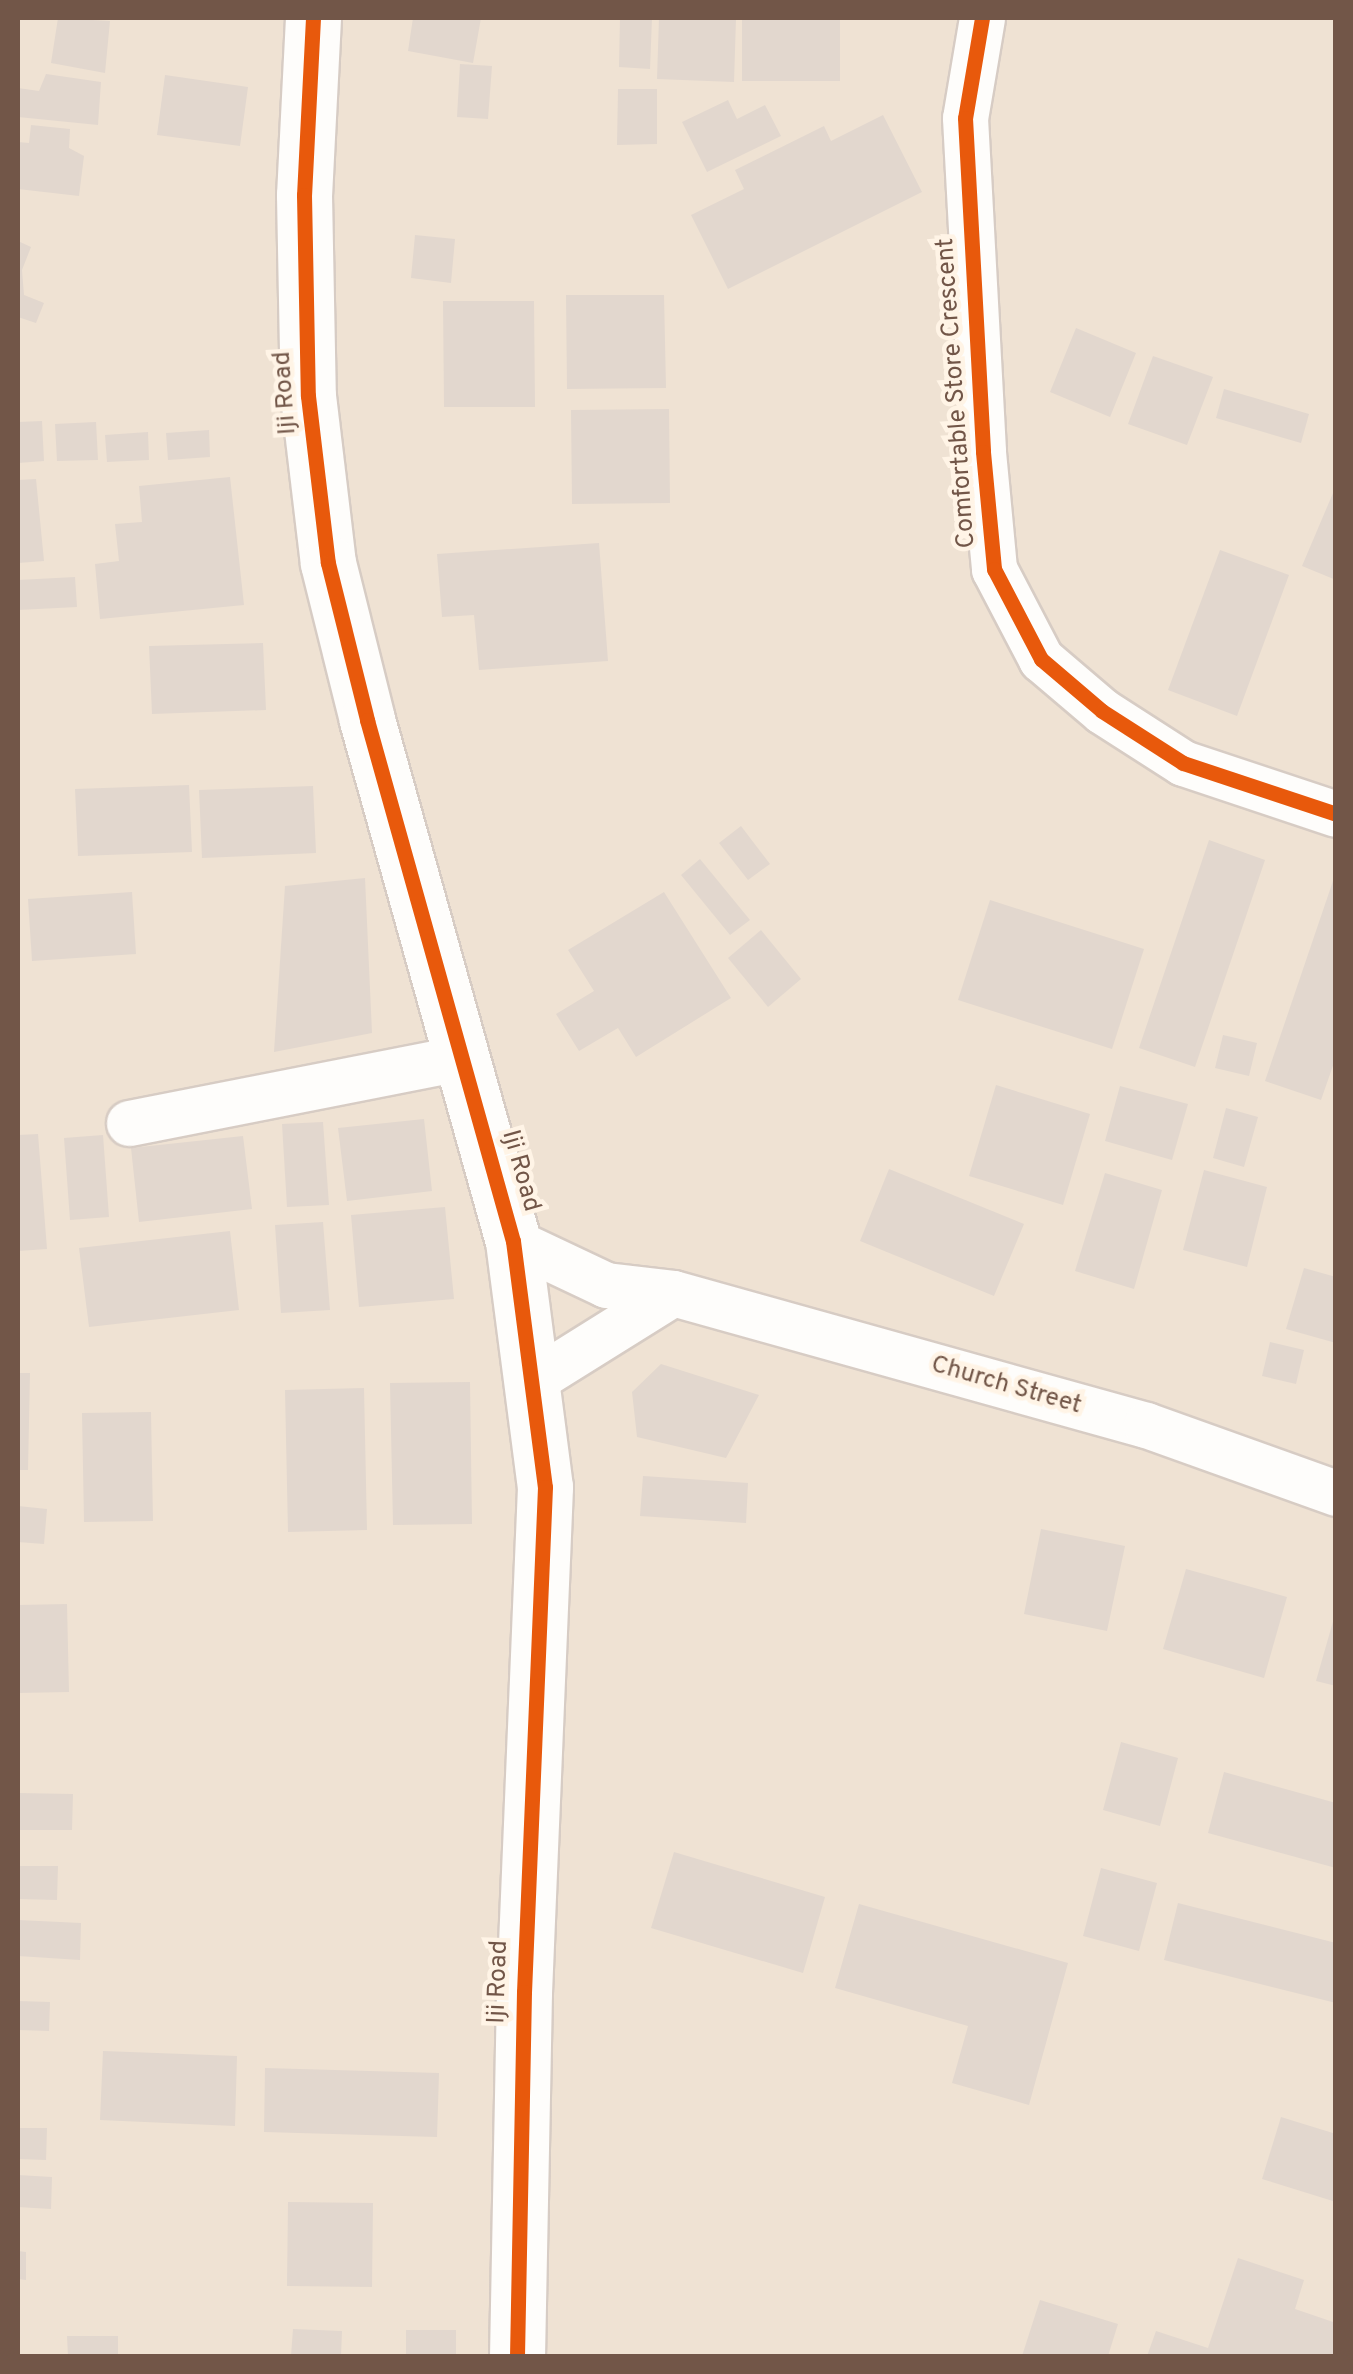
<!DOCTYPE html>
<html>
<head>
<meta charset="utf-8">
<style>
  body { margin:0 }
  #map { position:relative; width:1353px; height:2374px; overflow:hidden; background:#f6efe6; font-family:Overpass,sans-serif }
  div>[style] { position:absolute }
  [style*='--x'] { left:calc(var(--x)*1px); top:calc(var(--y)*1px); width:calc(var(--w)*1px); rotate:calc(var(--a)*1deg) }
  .residential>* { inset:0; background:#efe2d3 }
  .building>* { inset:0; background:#e2d7ce }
  .roads { filter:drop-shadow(2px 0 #d7ccc4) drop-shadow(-2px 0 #d7ccc4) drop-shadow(0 2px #d7ccc4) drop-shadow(0 -2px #d7ccc4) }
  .minor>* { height:45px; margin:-22.5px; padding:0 22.5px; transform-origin:22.5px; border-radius:22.5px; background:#fefdfb }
  .tertiary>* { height:55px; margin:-27.5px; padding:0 27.5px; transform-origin:27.5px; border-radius:27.5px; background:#fefdfb }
  .cycleway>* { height:15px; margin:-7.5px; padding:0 7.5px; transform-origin:7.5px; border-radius:7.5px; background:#e8590c }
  span { translate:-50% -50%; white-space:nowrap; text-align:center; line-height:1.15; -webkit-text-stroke:9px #fff4e6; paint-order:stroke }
  .street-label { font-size:25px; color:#725648 }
  .frame { position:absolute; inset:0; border:20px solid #725648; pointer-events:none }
</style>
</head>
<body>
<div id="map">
  <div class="residential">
    <div style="clip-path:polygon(18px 18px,1335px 18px,1335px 2356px,18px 2356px)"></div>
  </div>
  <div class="building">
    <div style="clip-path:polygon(58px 18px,110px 21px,105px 73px,51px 63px)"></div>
    <div style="clip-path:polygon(413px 18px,481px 18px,473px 63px,408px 51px)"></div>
    <div style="clip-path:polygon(620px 18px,652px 18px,650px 69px,619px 67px)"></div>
    <div style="clip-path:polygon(659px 18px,736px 18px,734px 82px,657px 79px)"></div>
    <div style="clip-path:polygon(742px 18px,840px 18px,840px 81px,742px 81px)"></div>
    <div style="clip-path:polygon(460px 64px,492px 66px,488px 119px,457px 117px)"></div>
    <div style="clip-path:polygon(46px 74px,101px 82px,98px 125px,18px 117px,18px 88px,39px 91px)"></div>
    <div style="clip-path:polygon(165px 75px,248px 87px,240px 146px,157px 135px)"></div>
    <div style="clip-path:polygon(618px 89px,657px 89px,657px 144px,617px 145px)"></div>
    <div style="clip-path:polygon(728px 100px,737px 119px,765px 105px,781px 136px,707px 172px,682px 122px)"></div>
    <div style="clip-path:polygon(883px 115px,922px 192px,728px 289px,691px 215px,744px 189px,735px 170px,824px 126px,831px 141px)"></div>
    <div style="clip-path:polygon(31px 125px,70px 129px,69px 148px,84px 156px,79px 196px,18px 189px,18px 142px,29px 143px)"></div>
    <div style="clip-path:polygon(415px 235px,455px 239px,451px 283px,411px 278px)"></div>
    <div style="clip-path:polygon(18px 241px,31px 247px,22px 270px,24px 295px,44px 303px,36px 323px,18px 317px)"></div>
    <div style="clip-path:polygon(566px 295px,664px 295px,666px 388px,567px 389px)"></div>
    <div style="clip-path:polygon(443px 301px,534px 301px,535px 407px,444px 407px)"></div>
    <div style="clip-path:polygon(1076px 328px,1136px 353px,1110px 417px,1050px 392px)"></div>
    <div style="clip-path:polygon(1153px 356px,1213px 377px,1187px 445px,1128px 424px)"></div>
    <div style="clip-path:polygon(1224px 389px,1309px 414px,1301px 443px,1216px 418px)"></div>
    <div style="clip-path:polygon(669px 409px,670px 503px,572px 504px,571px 410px)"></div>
    <div style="clip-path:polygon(42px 421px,44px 461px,18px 463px,18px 422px)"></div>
    <div style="clip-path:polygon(96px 422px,98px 460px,57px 461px,55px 424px)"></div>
    <div style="clip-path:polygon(209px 430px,210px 457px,168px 460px,166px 433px)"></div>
    <div style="clip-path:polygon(148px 432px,149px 460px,107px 462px,105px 435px)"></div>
    <div style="clip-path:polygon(230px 477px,244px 605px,100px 619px,95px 564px,119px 561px,115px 524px,142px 522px,139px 486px)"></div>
    <div style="clip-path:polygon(36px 479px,44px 561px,18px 563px,18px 480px)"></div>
    <div style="clip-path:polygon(1336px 486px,1336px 580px,1302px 566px)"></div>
    <div style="clip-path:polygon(599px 543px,608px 661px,479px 670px,474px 615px,442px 617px,437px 554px)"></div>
    <div style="clip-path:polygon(1220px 550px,1289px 575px,1237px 716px,1168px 690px)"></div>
    <div style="clip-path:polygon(75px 577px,77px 607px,18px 610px,18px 580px)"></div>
    <div style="clip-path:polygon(263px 643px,266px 710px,152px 714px,149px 646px)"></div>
    <div style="clip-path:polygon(189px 785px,192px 852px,78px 856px,75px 789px)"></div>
    <div style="clip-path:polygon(313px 786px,316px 853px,202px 858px,199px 790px)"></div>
    <div style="clip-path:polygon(741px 826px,770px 864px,748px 880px,719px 843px)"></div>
    <div style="clip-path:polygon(1209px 840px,1265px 860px,1195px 1067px,1139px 1048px)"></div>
    <div style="clip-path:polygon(700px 859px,750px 920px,730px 935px,681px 875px)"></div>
    <div style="clip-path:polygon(1335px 875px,1336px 1057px,1321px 1100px,1265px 1081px)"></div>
    <div style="clip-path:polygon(365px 878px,372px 1033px,274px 1052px,285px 886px)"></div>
    <div style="clip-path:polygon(132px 892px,136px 954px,32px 961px,28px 899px)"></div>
    <div style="clip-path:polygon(664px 892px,731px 998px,636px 1057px,618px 1028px,579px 1051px,556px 1014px,594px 991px,568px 950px)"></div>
    <div style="clip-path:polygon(990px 900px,1144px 949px,1112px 1049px,958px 1000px)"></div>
    <div style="clip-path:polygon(761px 930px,801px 979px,768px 1007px,728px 958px)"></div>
    <div style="clip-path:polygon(1223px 1035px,1257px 1043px,1249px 1076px,1215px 1068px)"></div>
    <div style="clip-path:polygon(996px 1085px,1090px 1114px,1063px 1205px,969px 1176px)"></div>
    <div style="clip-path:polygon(1120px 1086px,1188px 1104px,1172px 1160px,1105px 1141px)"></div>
    <div style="clip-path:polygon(1226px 1108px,1258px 1117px,1244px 1167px,1213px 1158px)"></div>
    <div style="clip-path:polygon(424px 1119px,432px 1191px,347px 1201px,338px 1128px)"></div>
    <div style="clip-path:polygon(323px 1122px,329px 1205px,287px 1207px,282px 1124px)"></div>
    <div style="clip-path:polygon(38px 1134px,47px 1249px,18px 1251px,18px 1135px)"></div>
    <div style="clip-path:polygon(103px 1135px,109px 1217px,70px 1220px,64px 1138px)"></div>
    <div style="clip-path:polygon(243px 1136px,252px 1209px,139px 1222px,131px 1148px)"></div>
    <div style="clip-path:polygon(889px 1169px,1024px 1224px,994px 1296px,860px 1241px)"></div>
    <div style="clip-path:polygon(1204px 1170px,1267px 1187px,1247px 1267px,1183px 1250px)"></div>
    <div style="clip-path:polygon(1105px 1173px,1162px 1190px,1134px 1289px,1075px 1271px)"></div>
    <div style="clip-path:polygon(445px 1207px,454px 1299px,359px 1307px,351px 1215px)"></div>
    <div style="clip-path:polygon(323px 1222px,330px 1310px,281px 1313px,275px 1225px)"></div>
    <div style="clip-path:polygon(230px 1231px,239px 1310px,89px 1327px,79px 1248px)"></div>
    <div style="clip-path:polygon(1304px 1268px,1336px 1277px,1336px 1343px,1286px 1329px)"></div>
    <div style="clip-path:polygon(1270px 1342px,1304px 1350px,1296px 1384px,1262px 1376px)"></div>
    <div style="clip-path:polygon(661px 1364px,759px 1395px,726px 1458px,637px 1437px,632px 1392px)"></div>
    <div style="clip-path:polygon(18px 1373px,30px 1373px,28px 1470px,18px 1470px)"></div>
    <div style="clip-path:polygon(470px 1382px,472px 1524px,393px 1525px,390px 1383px)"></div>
    <div style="clip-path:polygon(364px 1388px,367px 1530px,288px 1532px,285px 1390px)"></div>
    <div style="clip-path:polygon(151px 1412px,153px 1521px,84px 1522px,82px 1413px)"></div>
    <div style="clip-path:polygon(643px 1476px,748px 1483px,746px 1523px,640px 1516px)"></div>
    <div style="clip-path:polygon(18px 1506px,47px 1509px,44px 1544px,18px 1542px)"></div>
    <div style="clip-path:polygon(1041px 1529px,1125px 1546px,1107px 1631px,1024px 1614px)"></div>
    <div style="clip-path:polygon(1186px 1569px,1287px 1597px,1264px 1678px,1163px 1649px)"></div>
    <div style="clip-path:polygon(67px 1604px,69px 1692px,18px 1693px,18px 1605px)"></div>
    <div style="clip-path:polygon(1336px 1611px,1336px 1686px,1316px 1681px)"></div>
    <div style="clip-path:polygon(1121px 1742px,1178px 1758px,1160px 1826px,1103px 1810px)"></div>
    <div style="clip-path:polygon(1224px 1772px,1336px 1803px,1336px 1868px,1208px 1833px)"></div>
    <div style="clip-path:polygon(18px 1793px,73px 1794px,72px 1830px,18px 1830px)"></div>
    <div style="clip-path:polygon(674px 1852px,825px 1897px,803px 1973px,651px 1928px)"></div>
    <div style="clip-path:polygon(18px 1866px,58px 1866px,57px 1900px,18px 1899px)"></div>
    <div style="clip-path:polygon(1101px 1868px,1157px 1883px,1139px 1951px,1083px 1936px)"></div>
    <div style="clip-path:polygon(1178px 1903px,1336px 1943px,1336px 2003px,1164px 1960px)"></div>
    <div style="clip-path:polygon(859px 1904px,1068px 1963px,1029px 2105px,952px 2083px,968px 2026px,835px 1988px)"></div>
    <div style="clip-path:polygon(18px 1920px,81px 1923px,80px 1960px,18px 1956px)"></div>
    <div style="clip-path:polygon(18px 2001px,50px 2002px,49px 2031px,18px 2030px)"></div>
    <div style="clip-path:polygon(103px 2051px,237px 2056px,235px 2126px,100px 2120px)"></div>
    <div style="clip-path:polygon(265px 2068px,439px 2073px,437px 2137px,264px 2132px)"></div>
    <div style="clip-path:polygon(1281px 2117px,1336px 2134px,1336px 2202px,1262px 2179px)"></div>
    <div style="clip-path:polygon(18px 2128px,47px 2128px,46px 2160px,18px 2159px)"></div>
    <div style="clip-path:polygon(18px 2175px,52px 2177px,51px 2209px,18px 2207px)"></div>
    <div style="clip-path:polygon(288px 2202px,373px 2203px,372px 2287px,287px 2286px)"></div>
    <div style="clip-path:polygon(18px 2251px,26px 2252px,26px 2280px,18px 2279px)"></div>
    <div style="clip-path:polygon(1238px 2258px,1304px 2280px,1295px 2309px,1336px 2323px,1336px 2356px,1147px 2356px,1156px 2331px,1208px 2348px)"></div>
    <div style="clip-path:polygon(1040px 2300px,1118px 2324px,1108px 2356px,1022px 2356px)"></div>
    <div style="clip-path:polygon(293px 2329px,342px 2331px,341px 2356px,291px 2356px)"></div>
    <div style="clip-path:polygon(406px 2330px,456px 2330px,456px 2356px,406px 2356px)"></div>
    <div style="clip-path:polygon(67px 2336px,118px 2336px,118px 2356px,68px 2356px)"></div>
  </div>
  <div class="roads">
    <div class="minor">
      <div style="--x:982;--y:18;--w:101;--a:99.6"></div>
      <div style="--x:965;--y:118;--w:334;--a:86.9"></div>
      <div style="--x:983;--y:452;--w:118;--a:84.6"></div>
      <div style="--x:994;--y:569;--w:102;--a:62.4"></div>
      <div style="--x:1041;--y:659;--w:80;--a:40.4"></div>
      <div style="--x:1102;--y:711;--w:96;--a:32.7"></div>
      <div style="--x:1183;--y:763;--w:161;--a:18.4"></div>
      <div style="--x:129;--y:1123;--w:337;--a:-11.1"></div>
      <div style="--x:513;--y:1241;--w:103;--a:25.3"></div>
      <div style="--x:606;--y:1285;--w:67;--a:6.8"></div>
      <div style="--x:673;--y:1293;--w:491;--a:15.6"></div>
      <div style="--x:1146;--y:1425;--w:202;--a:19.7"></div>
      <div style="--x:534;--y:1380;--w:164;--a:-32"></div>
    </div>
    <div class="tertiary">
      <div style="--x:313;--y:18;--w:177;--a:92.9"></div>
      <div style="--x:304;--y:195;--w:201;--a:88.9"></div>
      <div style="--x:308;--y:396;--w:168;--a:83.2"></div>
      <div style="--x:328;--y:563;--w:162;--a:76"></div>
      <div style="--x:367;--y:720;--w:541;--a:74.35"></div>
      <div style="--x:513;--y:1241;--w:248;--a:82.6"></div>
      <div style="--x:545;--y:1487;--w:505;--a:92.38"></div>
      <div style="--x:524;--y:1992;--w:364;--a:91.1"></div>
    </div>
  </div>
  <div class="cycleway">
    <div style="--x:313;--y:18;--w:177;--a:92.9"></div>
    <div style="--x:304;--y:195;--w:201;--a:88.9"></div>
    <div style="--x:308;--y:396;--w:168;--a:83.2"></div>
    <div style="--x:328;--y:563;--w:162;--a:76"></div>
    <div style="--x:367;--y:720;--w:541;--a:74.35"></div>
    <div style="--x:513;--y:1241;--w:248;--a:82.6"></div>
    <div style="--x:545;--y:1487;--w:505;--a:92.38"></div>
    <div style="--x:524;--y:1992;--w:364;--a:91.1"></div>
    <div style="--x:982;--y:18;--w:101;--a:99.6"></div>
    <div style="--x:965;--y:118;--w:334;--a:86.9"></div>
    <div style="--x:983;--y:452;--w:118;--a:84.6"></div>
    <div style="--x:994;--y:569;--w:102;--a:62.4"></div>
    <div style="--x:1041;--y:659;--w:80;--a:40.4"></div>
    <div style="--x:1102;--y:711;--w:96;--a:32.7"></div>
    <div style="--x:1183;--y:763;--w:161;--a:18.4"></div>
  </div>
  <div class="street-label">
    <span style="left:286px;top:393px;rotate:-94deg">Iji Road</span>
    <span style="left:957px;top:393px;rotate:-94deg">Comfortable Store Crescent</span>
    <span style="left:520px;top:1171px;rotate:74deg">Iji Road</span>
    <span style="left:1006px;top:1386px;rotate:16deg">Church Street</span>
    <span style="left:499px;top:1982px;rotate:-88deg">Iji Road</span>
  </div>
  <div class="frame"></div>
</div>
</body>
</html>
